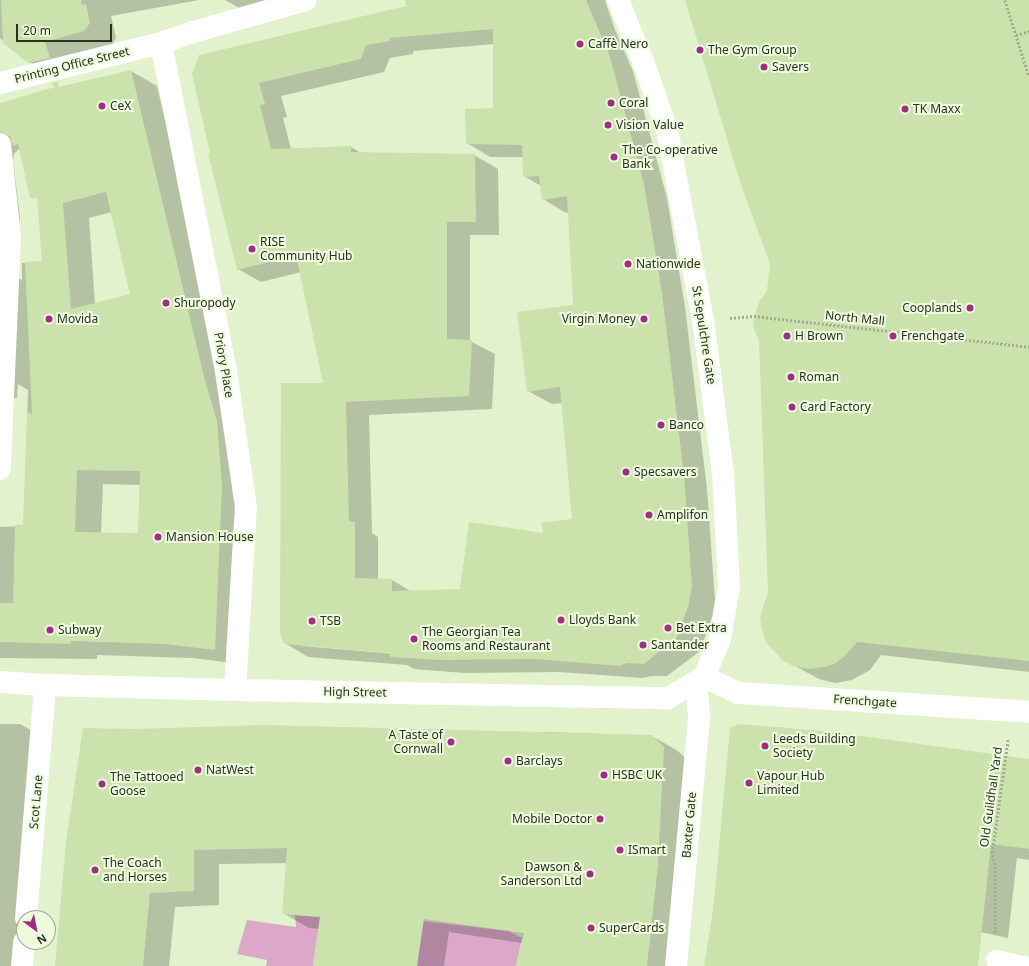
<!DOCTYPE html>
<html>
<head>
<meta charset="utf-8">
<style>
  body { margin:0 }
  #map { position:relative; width:1029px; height:966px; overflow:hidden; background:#eefbdd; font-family:"Noto Sans",sans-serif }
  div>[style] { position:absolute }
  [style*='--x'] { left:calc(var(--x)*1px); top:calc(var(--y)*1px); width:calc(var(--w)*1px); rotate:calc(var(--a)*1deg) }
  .built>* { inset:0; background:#e1f2cc }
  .forest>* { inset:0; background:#dca8c9 }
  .shadow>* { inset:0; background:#0003 }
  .building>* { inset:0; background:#cce2ad }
  .path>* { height:2.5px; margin-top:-1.25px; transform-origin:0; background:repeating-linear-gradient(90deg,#a1ab94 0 2px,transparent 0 4px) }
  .service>* { height:19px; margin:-9.5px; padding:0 9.5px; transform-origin:9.5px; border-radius:9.5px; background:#fff }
  .pedestrian>* { height:22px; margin:-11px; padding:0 11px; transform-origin:11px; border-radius:11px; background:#fff }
  .minor>* { height:22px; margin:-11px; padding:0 11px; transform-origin:11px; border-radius:11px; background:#fff }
  .dots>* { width:11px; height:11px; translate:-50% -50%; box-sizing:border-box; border:2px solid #eefbdd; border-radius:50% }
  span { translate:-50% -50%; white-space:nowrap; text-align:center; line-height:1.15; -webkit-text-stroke:4px #eefbdd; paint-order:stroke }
  .poi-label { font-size:12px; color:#2a2f24 }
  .left { translate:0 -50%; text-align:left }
  .right { translate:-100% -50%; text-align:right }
  .street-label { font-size:12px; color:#2a2f24 }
  .north { position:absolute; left:16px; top:910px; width:40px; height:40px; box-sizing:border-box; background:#eefbdd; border:1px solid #a0a993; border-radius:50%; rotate:148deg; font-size:11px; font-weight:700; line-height:16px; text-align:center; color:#2a2f24 }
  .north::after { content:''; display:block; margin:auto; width:14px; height:18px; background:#a22b83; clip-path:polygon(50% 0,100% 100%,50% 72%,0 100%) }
  .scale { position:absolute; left:16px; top:24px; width:96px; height:18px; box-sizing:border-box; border:2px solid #2a2f24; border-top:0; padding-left:5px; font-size:12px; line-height:14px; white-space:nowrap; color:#2a2f24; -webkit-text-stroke:3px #eefbdd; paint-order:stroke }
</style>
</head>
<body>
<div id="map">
  <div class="built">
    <div style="clip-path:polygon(evenodd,0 0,1029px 0,1029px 966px,0 966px,0 0,24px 918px,48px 918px,48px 942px,24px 942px,24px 918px)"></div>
  </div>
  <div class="forest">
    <div style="clip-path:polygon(295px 915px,320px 917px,313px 966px,266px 966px,267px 960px,237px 954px,247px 920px,296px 927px)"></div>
    <div style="clip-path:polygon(423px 921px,508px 931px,522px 938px,516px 966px,417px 966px)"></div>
  </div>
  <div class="shadow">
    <div style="clip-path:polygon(0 0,199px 0,111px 16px,116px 38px,111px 46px,51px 74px,24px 59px,0 38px)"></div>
    <div style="clip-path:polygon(225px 0,289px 0,250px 14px)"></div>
    <div style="clip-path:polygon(evenodd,421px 0,605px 0,615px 30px,633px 71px,667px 198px,685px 307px,707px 489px,715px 600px,712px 617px,700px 651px,667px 676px,651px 676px,642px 678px,559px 672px,464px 673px,414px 669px,407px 665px,308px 657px,285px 643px,325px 384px,301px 272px,261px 282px,238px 269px,193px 74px,407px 7px,421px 0,494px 44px,494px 109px,467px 143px,490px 157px,524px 157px,524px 176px,541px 186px,543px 199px,566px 213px,569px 212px,574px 305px,528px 391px,552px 404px,563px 403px,573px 520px,544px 535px,461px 590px,412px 592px,392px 580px,378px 579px,378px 537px,372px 533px,369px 415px,492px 409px,495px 354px,470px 341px,470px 235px,499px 235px,498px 169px,474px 155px,361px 153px,351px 147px,291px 149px,283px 118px,287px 117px,281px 96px,384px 72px,390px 58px,413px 54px,413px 51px,494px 44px,421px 0,303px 644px,395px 652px,395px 654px,303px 646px,303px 644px)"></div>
    <div style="clip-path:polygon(686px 0,1029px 0,1029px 672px,881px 655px,870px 670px,852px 680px,835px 683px,819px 679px,782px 659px,762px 625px,763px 608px,769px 592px,768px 291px,771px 264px)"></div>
    <div style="clip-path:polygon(evenodd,131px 71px,157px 86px,231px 397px,243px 437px,241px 664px,192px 658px,97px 655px,97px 659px,0 658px,0 527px,24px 526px,28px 390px,18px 384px,17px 398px,0 397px,0 104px,27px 147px,19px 149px,14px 154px,13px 160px,20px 217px,13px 276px,22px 280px,22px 263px,43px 262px,30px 95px,131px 71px,112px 212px,131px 295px,95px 304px,89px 218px,112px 212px,131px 71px,103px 484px,140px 485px,139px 534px,101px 534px,103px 484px)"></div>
    <div style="clip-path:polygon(0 724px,20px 724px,43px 737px,24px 918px,26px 966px,0 966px)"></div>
    <div style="clip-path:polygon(740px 725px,786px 728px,1029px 760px,1029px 860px,1017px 858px,1008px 938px,890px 913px,954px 966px,705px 966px)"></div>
    <div style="clip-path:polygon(475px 732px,549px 732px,652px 736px,678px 751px,689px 762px,674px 966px,517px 966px,522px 943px,449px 932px,444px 966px,315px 966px,320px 929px,309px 928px,283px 913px,287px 863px,219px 864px,219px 905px,175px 907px,169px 966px,56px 966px,67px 842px)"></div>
  </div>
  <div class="building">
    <div style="clip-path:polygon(1px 0,81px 0,82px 5px,86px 4px,90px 23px,84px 31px,45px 42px,50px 58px,28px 63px,3px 43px)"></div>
    <div style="clip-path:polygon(evenodd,405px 0,586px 0,610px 57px,644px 184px,662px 293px,684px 475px,692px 586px,689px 604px,677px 637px,644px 664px,627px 663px,619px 666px,535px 659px,440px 660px,390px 657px,390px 653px,284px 644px,280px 633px,281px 383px,323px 383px,296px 255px,237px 270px,208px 153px,210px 153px,192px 74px,199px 55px,406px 6px,405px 0,493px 29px,493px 108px,465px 109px,466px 144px,522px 145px,523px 177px,539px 176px,542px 200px,567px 196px,573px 305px,517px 312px,527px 392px,560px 387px,572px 519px,541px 523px,543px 533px,469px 522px,460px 589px,392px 591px,392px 579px,355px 578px,355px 522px,349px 521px,346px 402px,469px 396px,472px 340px,447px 339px,447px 222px,476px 222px,475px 154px,351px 152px,351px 146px,271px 149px,260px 105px,265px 104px,259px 83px,361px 59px,366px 45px,390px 41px,390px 38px,493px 29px)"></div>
    <div style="clip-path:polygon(685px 0,1029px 0,1029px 661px,857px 642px,845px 656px,836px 663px,825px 667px,810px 669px,793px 666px,782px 660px,766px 642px,762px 629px,760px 618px,768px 592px,759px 340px,754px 329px,753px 320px,759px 302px,767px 291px,770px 264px,740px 182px)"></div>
    <div style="clip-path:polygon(evenodd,131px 70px,205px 381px,217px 421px,222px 486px,215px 650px,165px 644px,71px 641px,71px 644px,0 642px,0 603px,13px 603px,15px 525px,23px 525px,27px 413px,32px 414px,25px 262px,42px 261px,37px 198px,30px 198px,18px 144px,13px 146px,10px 136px,0 132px,0 103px,55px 87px,51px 83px,58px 82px,59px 87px,131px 70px,106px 192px,130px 294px,71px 309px,63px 203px,106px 192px,131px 70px,77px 470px,140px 471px,138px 533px,75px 532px,77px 470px)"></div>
    <div style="clip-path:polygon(739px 724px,833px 732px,1029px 759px,1029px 849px,991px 844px,978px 966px,704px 966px,713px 912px,730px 728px)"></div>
    <div style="clip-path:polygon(264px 725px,652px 735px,664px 747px,658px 865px,647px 966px,516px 966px,524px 933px,424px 919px,417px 966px,313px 966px,320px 917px,282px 914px,287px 848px,194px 850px,194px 891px,150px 893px,143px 966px,55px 966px,66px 842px,83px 728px,135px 729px)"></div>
  </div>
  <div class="path">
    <div style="--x:1005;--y:0;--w:80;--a:72.5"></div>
    <div style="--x:1016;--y:35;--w:14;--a:-17"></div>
    <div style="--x:730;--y:318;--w:24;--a:-5"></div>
    <div style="--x:754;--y:316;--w:277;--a:6.4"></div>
    <div style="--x:995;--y:933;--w:64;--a:-90"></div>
    <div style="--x:995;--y:869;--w:16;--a:-101"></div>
    <div style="--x:992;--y:853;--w:115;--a:-82"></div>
  </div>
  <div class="service">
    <div style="--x:995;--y:959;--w:33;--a:12"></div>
  </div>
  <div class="pedestrian">
    <div style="--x:618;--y:0;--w:74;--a:67.9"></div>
    <div style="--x:646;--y:69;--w:65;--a:71"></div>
    <div style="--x:667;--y:130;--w:193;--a:79.3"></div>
    <div style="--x:703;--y:320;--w:154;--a:82.6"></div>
    <div style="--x:723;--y:473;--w:114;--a:87"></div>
    <div style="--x:729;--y:587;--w:53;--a:99.8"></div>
    <div style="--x:720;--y:639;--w:41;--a:112.8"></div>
    <div style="--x:0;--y:144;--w:93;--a:83.8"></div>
    <div style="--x:10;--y:236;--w:233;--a:92.5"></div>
    <div style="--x:704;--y:677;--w:38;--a:25"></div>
    <div style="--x:738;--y:693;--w:292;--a:3.7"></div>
    <div style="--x:235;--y:690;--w:433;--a:1.1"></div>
    <div style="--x:668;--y:698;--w:42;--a:-30.3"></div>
    <div style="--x:676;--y:966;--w:251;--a:-84.7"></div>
    <div style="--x:699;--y:716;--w:33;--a:-95"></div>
  </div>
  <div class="minor">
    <div style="--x:0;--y:83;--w:166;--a:-14"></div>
    <div style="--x:161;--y:43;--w:34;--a:-19"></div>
    <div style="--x:193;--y:32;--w:117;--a:-15.8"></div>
    <div style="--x:0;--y:682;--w:45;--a:3.8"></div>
    <div style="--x:45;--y:685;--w:190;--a:1.5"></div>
    <div style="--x:235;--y:690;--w:183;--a:-86.6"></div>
    <div style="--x:246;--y:507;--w:137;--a:-98.4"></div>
    <div style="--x:226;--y:371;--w:334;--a:-101.2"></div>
    <div style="--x:26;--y:918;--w:234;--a:-85.3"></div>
    <div style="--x:22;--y:966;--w:24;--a:-85"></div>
  </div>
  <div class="dots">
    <div style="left:580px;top:44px;background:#a22b83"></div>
    <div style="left:700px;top:50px;background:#a22b83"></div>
    <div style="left:764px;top:67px;background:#a22b83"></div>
    <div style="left:611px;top:103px;background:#a22b83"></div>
    <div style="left:102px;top:106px;background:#a22b83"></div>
    <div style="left:905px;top:109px;background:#a22b83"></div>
    <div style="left:608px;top:125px;background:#a22b83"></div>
    <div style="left:614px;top:157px;background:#a22b83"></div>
    <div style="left:252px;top:249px;background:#a22b83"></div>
    <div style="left:628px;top:264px;background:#a22b83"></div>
    <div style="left:166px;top:303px;background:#a22b83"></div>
    <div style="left:970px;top:308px;background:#a22b83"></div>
    <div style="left:49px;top:319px;background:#a22b83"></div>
    <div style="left:644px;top:319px;background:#a22b83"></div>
    <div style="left:787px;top:336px;background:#a22b83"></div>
    <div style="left:893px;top:336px;background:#a22b83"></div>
    <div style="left:791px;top:377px;background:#a22b83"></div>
    <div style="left:792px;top:407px;background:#a22b83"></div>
    <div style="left:661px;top:425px;background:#a22b83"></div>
    <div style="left:626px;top:472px;background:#a22b83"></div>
    <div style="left:649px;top:515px;background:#a22b83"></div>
    <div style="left:158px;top:537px;background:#a22b83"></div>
    <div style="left:561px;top:620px;background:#a22b83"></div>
    <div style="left:312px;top:621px;background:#a22b83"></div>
    <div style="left:668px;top:628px;background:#a22b83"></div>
    <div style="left:50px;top:630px;background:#a22b83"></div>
    <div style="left:414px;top:639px;background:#a22b83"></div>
    <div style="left:643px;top:645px;background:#a22b83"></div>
    <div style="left:451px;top:742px;background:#a22b83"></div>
    <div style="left:765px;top:746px;background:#a22b83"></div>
    <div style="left:508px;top:761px;background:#a22b83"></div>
    <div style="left:198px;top:770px;background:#a22b83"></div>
    <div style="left:604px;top:775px;background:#a22b83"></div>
    <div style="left:749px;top:783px;background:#a22b83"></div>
    <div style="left:102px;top:784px;background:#a22b83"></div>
    <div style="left:600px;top:819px;background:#a22b83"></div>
    <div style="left:620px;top:850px;background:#a22b83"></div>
    <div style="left:95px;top:870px;background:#a22b83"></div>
    <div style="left:590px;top:874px;background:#a22b83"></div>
    <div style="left:591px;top:928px;background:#a22b83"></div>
  </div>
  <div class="poi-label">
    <span class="left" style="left:588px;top:44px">Caffè Nero</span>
    <span class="left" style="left:708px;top:50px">The Gym Group</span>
    <span class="left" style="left:772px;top:67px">Savers</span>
    <span class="left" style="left:619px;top:103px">Coral</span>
    <span class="left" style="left:110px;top:106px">CeX</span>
    <span class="left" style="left:913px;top:109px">TK Maxx</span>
    <span class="left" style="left:616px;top:125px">Vision Value</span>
    <span class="left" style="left:622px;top:157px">The Co-operative<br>Bank</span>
    <span class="left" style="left:260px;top:249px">RISE<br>Community Hub</span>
    <span class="left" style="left:636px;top:264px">Nationwide</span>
    <span class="left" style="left:174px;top:303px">Shuropody</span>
    <span class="right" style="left:962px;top:308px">Cooplands</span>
    <span class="left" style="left:57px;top:319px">Movida</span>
    <span class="right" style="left:636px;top:319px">Virgin Money</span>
    <span class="left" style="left:795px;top:336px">H Brown</span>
    <span class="left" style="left:901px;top:336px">Frenchgate</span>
    <span class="left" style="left:799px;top:377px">Roman</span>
    <span class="left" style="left:800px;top:407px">Card Factory</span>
    <span class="left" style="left:669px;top:425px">Banco</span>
    <span class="left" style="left:634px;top:472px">Specsavers</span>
    <span class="left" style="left:657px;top:515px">Amplifon</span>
    <span class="left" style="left:166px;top:537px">Mansion House</span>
    <span class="left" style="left:569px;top:620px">Lloyds Bank</span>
    <span class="left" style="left:320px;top:621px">TSB</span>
    <span class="left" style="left:676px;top:628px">Bet Extra</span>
    <span class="left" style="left:58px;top:630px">Subway</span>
    <span class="left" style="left:422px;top:639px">The Georgian Tea<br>Rooms and Restaurant</span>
    <span class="left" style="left:651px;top:645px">Santander</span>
    <span class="right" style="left:443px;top:742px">A Taste of<br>Cornwall</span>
    <span class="left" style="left:773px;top:746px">Leeds Building<br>Society</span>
    <span class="left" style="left:516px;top:761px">Barclays</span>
    <span class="left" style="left:206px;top:770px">NatWest</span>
    <span class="left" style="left:612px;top:775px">HSBC UK</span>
    <span class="left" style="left:757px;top:783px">Vapour Hub<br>Limited</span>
    <span class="left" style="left:110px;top:784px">The Tattooed<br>Goose</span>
    <span class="right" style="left:592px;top:819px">Mobile Doctor</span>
    <span class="left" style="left:628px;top:850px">ISmart</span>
    <span class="left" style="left:103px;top:870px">The Coach<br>and Horses</span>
    <span class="right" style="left:582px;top:874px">Dawson &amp;<br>Sanderson Ltd</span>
    <span class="left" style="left:599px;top:928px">SuperCards</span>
  </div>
  <div class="street-label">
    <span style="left:72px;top:65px;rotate:-14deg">Printing Office Street</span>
    <span style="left:855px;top:318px;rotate:6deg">North Mall</span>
    <span style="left:704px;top:335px;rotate:81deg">St Sepulchre Gate</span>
    <span style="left:224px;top:365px;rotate:80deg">Priory Place</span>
    <span style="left:355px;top:692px;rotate:1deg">High Street</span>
    <span style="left:865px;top:701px;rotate:4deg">Frenchgate</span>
    <span style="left:991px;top:797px;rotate:-82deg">Old Guildhall Yard</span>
    <span style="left:36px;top:802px;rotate:-85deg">Scot Lane</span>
    <span style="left:689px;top:825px;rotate:-85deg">Baxter Gate</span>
  </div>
  <div class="north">N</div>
  <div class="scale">20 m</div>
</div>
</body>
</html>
